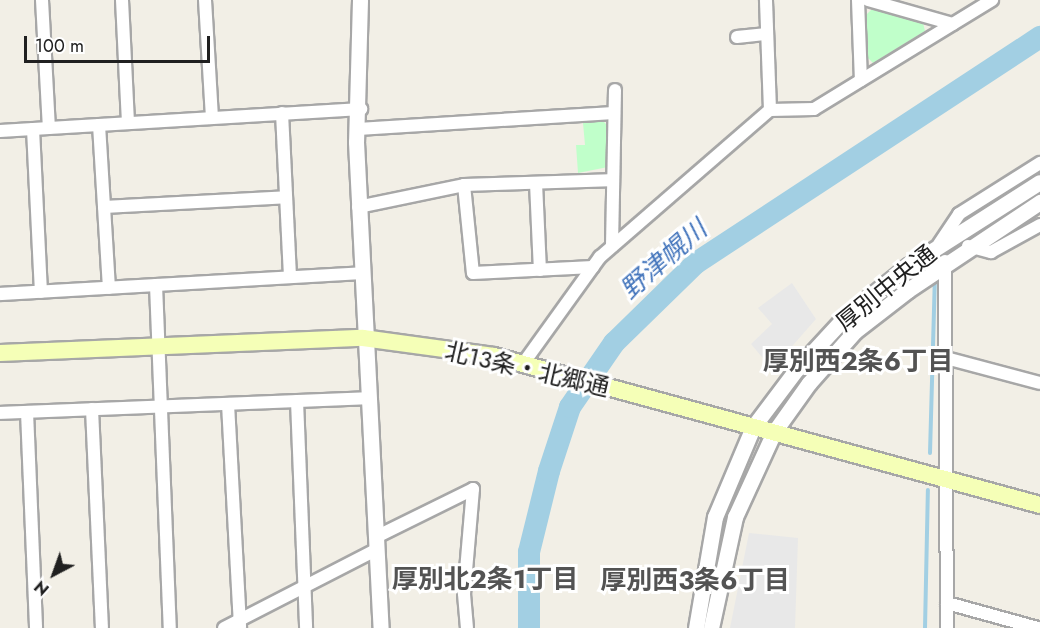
<!DOCTYPE html>
<html>
<head>
<meta charset="utf-8">
<style>
  body { margin:0 }
  #map { position:relative; width:1040px; height:628px; overflow:hidden; background:#f2efe6; font-family:Jost,"Noto Sans JP",sans-serif }
  div>[style] { position:absolute }
  [style*='--x'] { left:calc(var(--x)*1px); top:calc(var(--y)*1px); width:calc(var(--w)*1px); rotate:calc(var(--a)*1deg) }
  .park>* { inset:0; background:#c0ffca }
  .parking>* { inset:0; background:#e8e8e8 }
  .stream>* { height:4px; margin:-2px; padding:0 2px; transform-origin:2px; border-radius:2px; background:#a2cfe3 }
  .river>* { height:22px; margin:-11px; padding:0 11px; transform-origin:11px; border-radius:11px; background:#a2cfe3 }
  .roads { filter:drop-shadow(2px 0 #a7a7a7) drop-shadow(-2px 0 #a7a7a7) drop-shadow(0 2px #a7a7a7) drop-shadow(0 -2px #a7a7a7) }
  .minor>* { height:12px; margin:-6px; padding:0 6px; transform-origin:6px; border-radius:6px; background:#fff }
  .tertiary>* { height:15px; margin:-7.5px; padding:0 7.5px; transform-origin:7.5px; border-radius:7.5px; background:#fff }
  .secondary>* { height:16px; margin:-8px; padding:0 8px; transform-origin:8px; border-radius:8px; background:#f5ffb7 }
  span { translate:-50% -50%; white-space:nowrap; text-align:center; line-height:1.15; -webkit-text-stroke:6px #fff; paint-order:stroke }
  .street-label { font-size:24px; color:#202020 }
  .water-label { font-size:26px; color:#4173bb; font-style:italic }
  .neighbourhood-label { font-size:26px; color:#535353; font-weight:700 }
  .north { position:absolute; left:24px; top:544px; width:60px; height:60px; -webkit-text-stroke:4px #fff; paint-order:stroke; rotate:221deg; font-size:16px; font-weight:700; line-height:24px; text-align:center; color:#202020 }
  .north::after { content:''; display:block; margin:auto; width:21px; height:27px; background:#202020; clip-path:polygon(50% 0,100% 100%,50% 72%,0 100%) }
  .scale { position:absolute; left:24px; top:36px; width:186px; height:27px; box-sizing:border-box; border:3px solid #202020; border-top:0; padding-left:8px; font-size:18px; line-height:21px; white-space:nowrap; color:#202020; -webkit-text-stroke:4px #fff; paint-order:stroke }
</style>
</head>
<body>
<div id="map">
  <div class="park">
    <div style="clip-path:polygon(872px 9px,923px 23px,925px 31px,873px 63px,866px 56px,866px 15px)"></div>
    <div style="clip-path:polygon(603px 121px,608px 126px,608px 167px,578px 173px,576px 145px,585px 145px,583px 123px)"></div>
  </div>
  <div class="parking">
    <div style="clip-path:polygon(792px 283px,816px 319px,772px 369px,751px 344px,772px 324px,758px 308px)"></div>
    <div style="clip-path:polygon(749px 533px,798px 538px,795px 628px,730px 628px)"></div>
  </div>
  <div class="stream">
    <div style="--x:930;--y:453;--w:176;--a:-88.4"></div>
    <div style="--x:925;--y:628;--w:138;--a:-88.8"></div>
  </div>
  <div class="river">
    <div style="--x:529;--y:628;--w:76;--a:-90"></div>
    <div style="--x:529;--y:552;--w:83;--a:-76.1"></div>
    <div style="--x:549;--y:471;--w:67;--a:-71.8"></div>
    <div style="--x:570;--y:407;--w:78;--a:-55.5"></div>
    <div style="--x:614;--y:343;--w:115;--a:-44.3"></div>
    <div style="--x:696;--y:263;--w:412;--a:-33.3"></div>
  </div>
  <div class="roads">
    <div class="minor">
      <div style="--x:42;--y:0;--w:128;--a:86.9"></div>
      <div style="--x:122;--y:0;--w:123;--a:87.2"></div>
      <div style="--x:205;--y:0;--w:118;--a:86.6"></div>
      <div style="--x:858;--y:0;--w:80;--a:87.9"></div>
      <div style="--x:868;--y:0;--w:88;--a:15.8"></div>
      <div style="--x:737;--y:37;--w:30;--a:-6"></div>
      <div style="--x:770;--y:110;--w:44;--a:-1.3"></div>
      <div style="--x:814;--y:109;--w:209;--a:-31.5"></div>
      <div style="--x:282;--y:113;--w:164;--a:87.2"></div>
      <div style="--x:99;--y:125;--w:163;--a:86.5"></div>
      <div style="--x:33;--y:129;--w:163;--a:87.2"></div>
      <div style="--x:358;--y:129;--w:256;--a:-3.6"></div>
      <div style="--x:0;--y:131;--w:362;--a:-3.5"></div>
      <div style="--x:536;--y:183;--w:87;--a:87.4"></div>
      <div style="--x:464;--y:185;--w:88;--a:84.2"></div>
      <div style="--x:473;--y:273;--w:120;--a:-2.9"></div>
      <div style="--x:104;--y:207;--w:182;--a:-3.1"></div>
      <div style="--x:358;--y:207;--w:108;--a:-11.7"></div>
      <div style="--x:464;--y:185;--w:149;--a:-1.9"></div>
      <div style="--x:939;--y:244;--w:36;--a:-56"></div>
      <div style="--x:959;--y:214;--w:96;--a:-32.2"></div>
      <div style="--x:612;--y:246;--w:156;--a:-88.9"></div>
      <div style="--x:968;--y:246;--w:24;--a:15"></div>
      <div style="--x:991;--y:252;--w:56;--a:-28.9"></div>
      <div style="--x:945;--y:261;--w:367;--a:89.7"></div>
      <div style="--x:156;--y:285;--w:343;--a:87.7"></div>
      <div style="--x:0;--y:294;--w:361;--a:-3.3"></div>
      <div style="--x:946;--y:358;--w:97;--a:14.9"></div>
      <div style="--x:523;--y:364;--w:132;--a:-54.3"></div>
      <div style="--x:600;--y:257;--w:225;--a:-40.9"></div>
      <div style="--x:770;--y:110;--w:110;--a:-92.1"></div>
      <div style="--x:297;--y:401;--w:227;--a:87.7"></div>
      <div style="--x:228;--y:404;--w:224;--a:86.9"></div>
      <div style="--x:92;--y:409;--w:219;--a:87.4"></div>
      <div style="--x:27;--y:412;--w:216;--a:87.6"></div>
      <div style="--x:0;--y:413;--w:367;--a:-2.3"></div>
      <div style="--x:378;--y:536;--w:106;--a:-26.3"></div>
      <div style="--x:473;--y:489;--w:105;--a:94.9"></div>
      <div style="--x:464;--y:594;--w:34;--a:85"></div>
      <div style="--x:947;--y:603;--w:94;--a:15.4"></div>
      <div style="--x:224;--y:628;--w:173;--a:-27.2"></div>
    </div>
    <div class="tertiary">
      <div style="--x:360;--y:0;--w:142;--a:91.6"></div>
      <div style="--x:356;--y:142;--w:487;--a:87.1"></div>
      <div style="--x:696;--y:628;--w:113;--a:-80.3"></div>
      <div style="--x:715;--y:517;--w:98;--a:-67.1"></div>
      <div style="--x:753;--y:427;--w:71;--a:-53"></div>
      <div style="--x:796;--y:370;--w:74;--a:-47.2"></div>
      <div style="--x:846;--y:316;--w:80;--a:-38.9"></div>
      <div style="--x:908;--y:266;--w:156;--a:-32.5"></div>
      <div style="--x:711;--y:628;--w:114;--a:-77.8"></div>
      <div style="--x:735;--y:517;--w:94;--a:-65.4"></div>
      <div style="--x:774;--y:432;--w:60;--a:-54.5"></div>
      <div style="--x:809;--y:383;--w:69;--a:-48.5"></div>
      <div style="--x:855;--y:331;--w:67;--a:-37.7"></div>
      <div style="--x:908;--y:290;--w:159;--a:-33.7"></div>
    </div>
    <div class="secondary">
      <div style="--x:0;--y:353;--w:363;--a:-2.4"></div>
      <div style="--x:363;--y:338;--w:132;--a:7.8"></div>
      <div style="--x:494;--y:356;--w:566;--a:15.26"></div>
    </div>
  </div>
  <div class="street-label">
    <span style="left:886px;top:288px;rotate:-39deg">厚別中央通</span>
    <span style="left:527px;top:369px;rotate:13deg">北13条・北郷通</span>
  </div>
  <div class="water-label">
    <span style="left:664px;top:260px;rotate:-41deg">野津幌川</span>
  </div>
  <div class="neighbourhood-label">
    <span style="left:858px;top:362px">厚別西2条6丁目</span>
    <span style="left:485px;top:580px">厚別北2条1丁目</span>
    <span style="left:695px;top:581px">厚別西3条6丁目</span>
  </div>
  <div class="north">N</div>
  <div class="scale">100 m</div>
</div>
</body>
</html>
